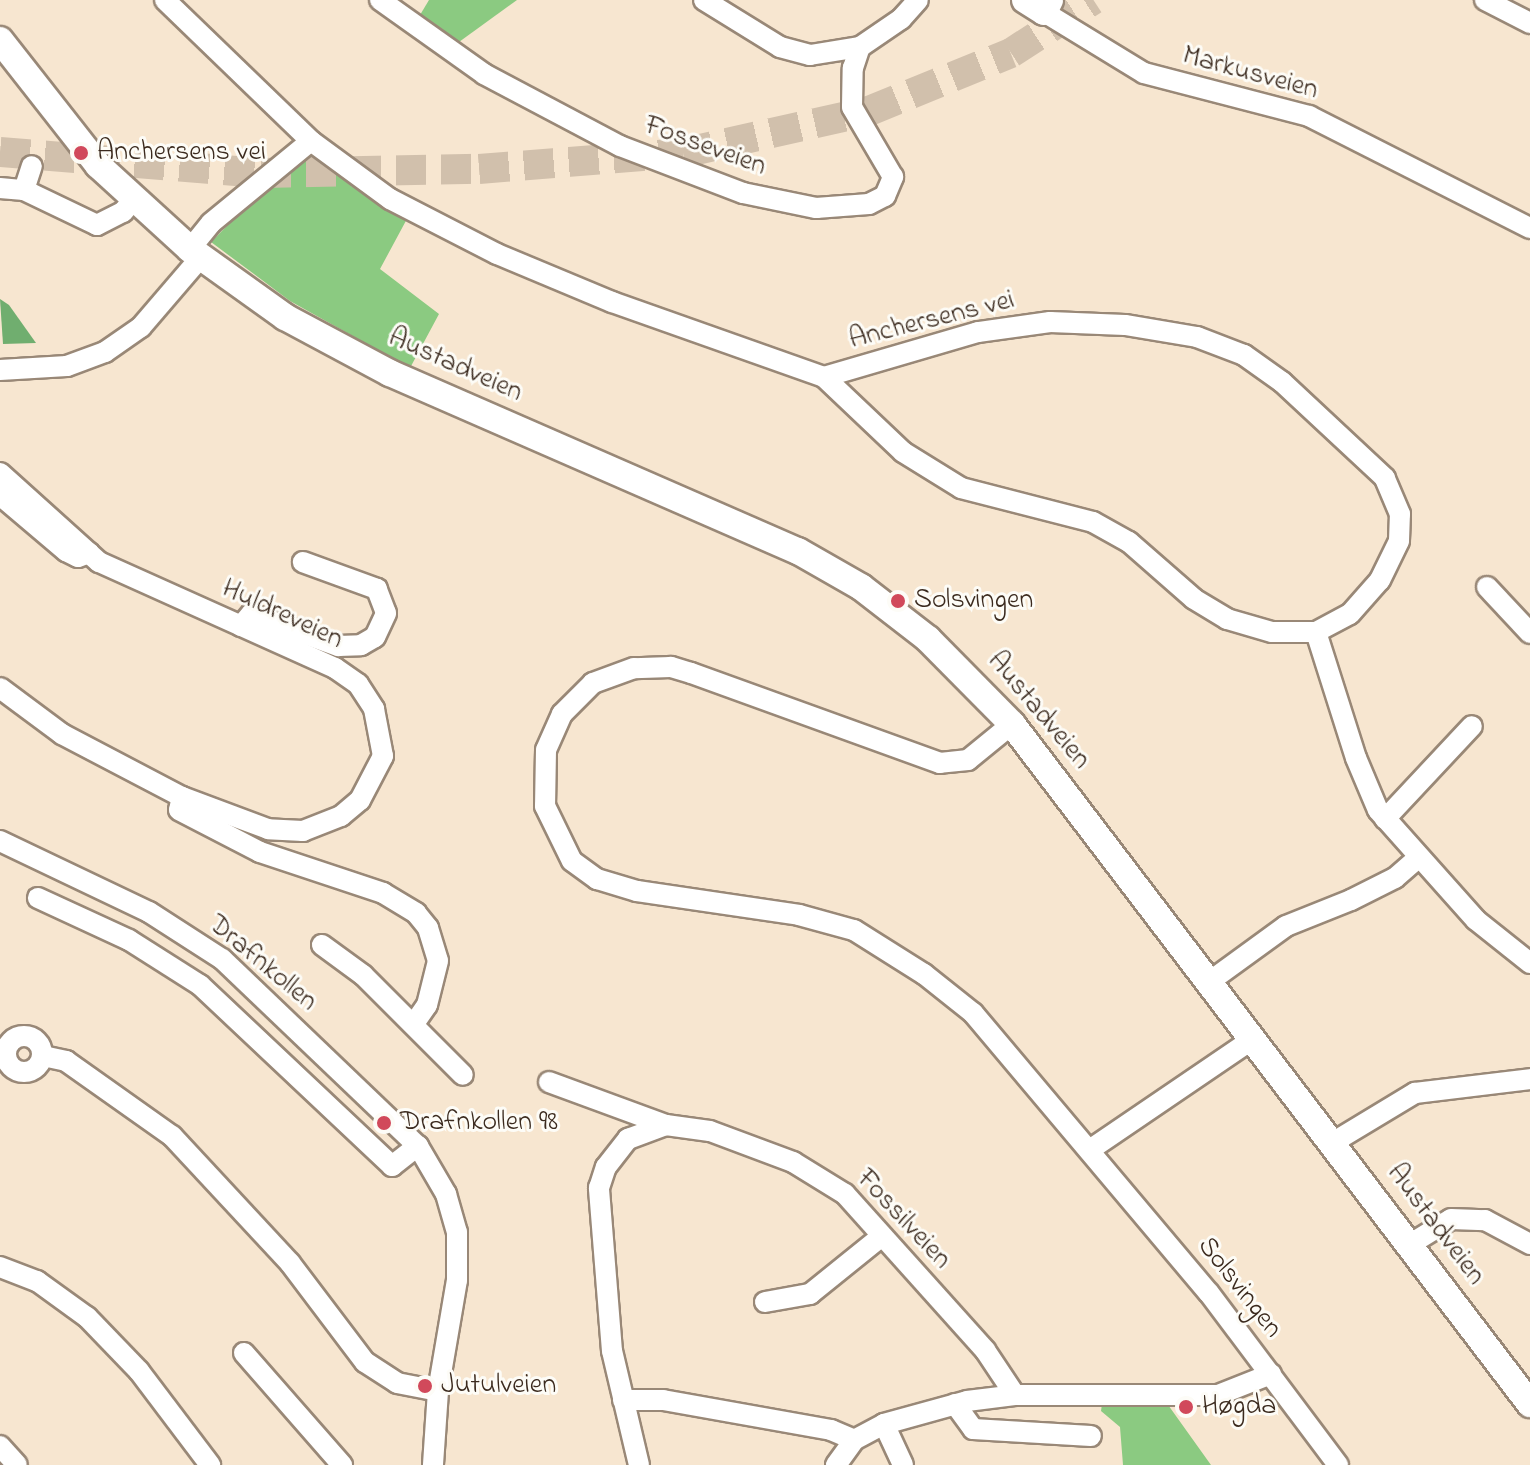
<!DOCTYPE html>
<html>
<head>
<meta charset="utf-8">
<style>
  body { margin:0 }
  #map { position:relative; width:1530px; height:1465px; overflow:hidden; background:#f7e6d0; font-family:"Indie Flower",sans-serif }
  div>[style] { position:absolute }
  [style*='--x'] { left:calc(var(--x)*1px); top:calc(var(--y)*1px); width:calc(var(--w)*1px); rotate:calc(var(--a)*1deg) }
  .green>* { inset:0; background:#8bca81 }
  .forest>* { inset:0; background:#70ae6f }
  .highway-tunnel>* { height:30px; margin-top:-15px; transform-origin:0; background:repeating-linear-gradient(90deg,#d1c0ac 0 30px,transparent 0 45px) }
  .roads { filter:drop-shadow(2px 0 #987) drop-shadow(-2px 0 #987) drop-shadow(0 2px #987) drop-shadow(0 -2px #987) }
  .minor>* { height:20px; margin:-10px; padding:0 10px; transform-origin:10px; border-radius:10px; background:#fff }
  .minor>.ring { margin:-10px; padding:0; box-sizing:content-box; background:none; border:20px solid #fff; border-radius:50% }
  .major>* { height:26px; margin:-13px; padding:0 13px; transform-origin:13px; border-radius:13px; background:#fff }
  .dots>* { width:22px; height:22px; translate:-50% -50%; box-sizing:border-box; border:4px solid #fdfcf7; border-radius:50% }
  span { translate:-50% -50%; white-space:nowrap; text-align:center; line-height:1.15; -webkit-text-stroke:6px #fdfcf7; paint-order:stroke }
  .street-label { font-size:28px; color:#3b2a1e }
  .poi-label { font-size:28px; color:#3b2a1e }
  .left { translate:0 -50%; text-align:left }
</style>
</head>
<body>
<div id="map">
  <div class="green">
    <div style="clip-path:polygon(429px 0,517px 0,459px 42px,420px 15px)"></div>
    <div style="clip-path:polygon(305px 147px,408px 217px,380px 269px,439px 314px,410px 368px,290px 301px,211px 242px)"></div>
    <div style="clip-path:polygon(1161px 1395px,1211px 1465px,1123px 1465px,1120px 1427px,1101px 1411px,1102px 1404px)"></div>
  </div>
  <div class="forest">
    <div style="clip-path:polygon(0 299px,9px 305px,36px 343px,3px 344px)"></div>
  </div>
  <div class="highway-tunnel">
    <div style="--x:0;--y:152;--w:262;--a:4.6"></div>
    <div style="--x:261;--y:173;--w:218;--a:-1.1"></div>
    <div style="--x:479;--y:169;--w:205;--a:-4.5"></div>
    <div style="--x:683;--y:153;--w:191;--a:-12.7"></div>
    <div style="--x:869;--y:111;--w:153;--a:-22.2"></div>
    <div style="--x:1011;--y:53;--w:98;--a:-32.9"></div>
  </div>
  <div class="roads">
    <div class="minor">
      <div style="--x:165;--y:0;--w:203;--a:44"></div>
      <div style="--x:311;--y:141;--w:98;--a:36.3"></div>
      <div style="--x:390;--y:199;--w:120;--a:27.2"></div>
      <div style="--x:497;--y:254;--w:125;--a:22.7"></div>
      <div style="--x:612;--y:302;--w:225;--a:19.5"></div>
      <div style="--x:824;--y:377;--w:109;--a:43.5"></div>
      <div style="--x:903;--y:452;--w:68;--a:31.8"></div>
      <div style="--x:961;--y:488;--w:136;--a:14.4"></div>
      <div style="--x:1093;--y:522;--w:41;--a:29.1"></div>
      <div style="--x:1129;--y:542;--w:86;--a:41.2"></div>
      <div style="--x:1194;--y:599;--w:39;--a:31"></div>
      <div style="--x:1227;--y:619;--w:47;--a:16.1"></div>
      <div style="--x:1272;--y:632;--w:44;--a:0"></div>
      <div style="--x:1316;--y:632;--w:38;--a:-28"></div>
      <div style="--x:1350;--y:614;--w:45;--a:-48.6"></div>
      <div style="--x:1380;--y:580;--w:43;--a:-64"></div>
      <div style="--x:1399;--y:541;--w:27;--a:-88"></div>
      <div style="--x:1400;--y:514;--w:39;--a:-113"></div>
      <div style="--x:1385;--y:478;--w:141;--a:-137"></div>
      <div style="--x:1282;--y:382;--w:47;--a:-144.6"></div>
      <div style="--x:1244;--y:355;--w:50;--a:-159"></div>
      <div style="--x:1197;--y:337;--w:73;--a:-170.5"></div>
      <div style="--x:1125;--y:325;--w:75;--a:-177.7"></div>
      <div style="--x:1050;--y:322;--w:73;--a:172.1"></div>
      <div style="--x:978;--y:332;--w:160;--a:163.7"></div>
      <div style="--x:380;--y:0;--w:128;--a:35.4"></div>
      <div style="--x:484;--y:74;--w:154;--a:27.9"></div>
      <div style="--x:620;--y:146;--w:132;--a:20.9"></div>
      <div style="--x:743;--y:193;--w:75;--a:11.6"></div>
      <div style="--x:816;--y:208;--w:53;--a:-4.3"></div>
      <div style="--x:869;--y:204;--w:18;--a:-27"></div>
      <div style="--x:885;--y:196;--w:21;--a:-67"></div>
      <div style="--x:893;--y:177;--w:81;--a:-120.4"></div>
      <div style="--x:852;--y:107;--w:39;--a:-89"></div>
      <div style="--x:853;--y:68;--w:22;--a:-72"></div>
      <div style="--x:704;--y:0;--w:89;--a:31.7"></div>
      <div style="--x:780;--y:47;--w:31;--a:15"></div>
      <div style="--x:810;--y:55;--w:51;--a:-9.1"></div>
      <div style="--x:860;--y:47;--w:50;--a:-34.3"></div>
      <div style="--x:901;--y:19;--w:25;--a:-48"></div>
      <div style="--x:1485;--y:0;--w:51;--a:27.1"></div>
      <div style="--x:1044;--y:12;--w:117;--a:31.4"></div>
      <div style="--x:1144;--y:73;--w:171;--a:14.6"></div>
      <div style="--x:1309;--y:116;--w:248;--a:26.9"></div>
      <div style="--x:0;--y:188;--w:24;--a:5"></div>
      <div style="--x:24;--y:190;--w:81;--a:25.6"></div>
      <div style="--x:97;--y:225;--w:29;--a:-27"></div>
      <div style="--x:123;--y:212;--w:17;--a:-50"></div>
      <div style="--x:24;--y:190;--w:25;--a:-72"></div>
      <div style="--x:190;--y:249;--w:33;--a:-51"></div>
      <div style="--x:211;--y:223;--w:129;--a:-39.4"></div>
      <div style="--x:0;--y:370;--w:67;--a:-3.4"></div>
      <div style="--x:67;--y:366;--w:40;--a:-20.2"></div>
      <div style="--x:105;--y:352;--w:44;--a:-34.8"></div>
      <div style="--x:141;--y:327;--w:92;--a:-49.4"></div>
      <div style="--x:0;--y:473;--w:133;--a:42"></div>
      <div style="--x:99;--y:562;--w:259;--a:24.2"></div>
      <div style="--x:335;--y:668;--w:28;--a:35"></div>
      <div style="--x:358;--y:684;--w:30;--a:57"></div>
      <div style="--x:374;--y:709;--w:48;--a:79.2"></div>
      <div style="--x:383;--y:756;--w:50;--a:117.6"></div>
      <div style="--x:360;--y:800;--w:25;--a:140"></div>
      <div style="--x:341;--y:816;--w:41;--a:158.5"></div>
      <div style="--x:303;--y:831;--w:35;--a:-177"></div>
      <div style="--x:268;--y:829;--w:92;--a:-159.6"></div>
      <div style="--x:182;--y:797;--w:136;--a:-152.3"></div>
      <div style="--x:62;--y:734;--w:77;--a:-143.4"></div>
      <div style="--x:0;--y:495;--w:87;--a:40.3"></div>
      <div style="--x:66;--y:551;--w:13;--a:27"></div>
      <div style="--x:78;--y:557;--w:12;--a:-20"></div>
      <div style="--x:1487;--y:587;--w:63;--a:46.9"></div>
      <div style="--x:241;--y:626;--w:16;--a:-50"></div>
      <div style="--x:251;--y:614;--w:93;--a:20.2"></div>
      <div style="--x:338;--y:646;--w:23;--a:-2"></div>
      <div style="--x:361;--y:645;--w:16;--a:-30"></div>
      <div style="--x:375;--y:637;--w:26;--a:-65"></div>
      <div style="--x:386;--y:613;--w:26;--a:-111"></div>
      <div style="--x:377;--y:589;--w:79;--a:-160"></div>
      <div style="--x:1316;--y:632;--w:132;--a:72.4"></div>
      <div style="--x:1356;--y:758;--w:56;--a:67.1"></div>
      <div style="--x:1378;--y:810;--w:147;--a:48.3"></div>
      <div style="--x:1476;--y:920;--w:69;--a:38.5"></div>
      <div style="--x:1012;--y:724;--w:57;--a:140.7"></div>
      <div style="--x:968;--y:760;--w:28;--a:174"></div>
      <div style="--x:940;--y:763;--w:265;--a:-160.1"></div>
      <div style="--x:691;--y:673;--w:21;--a:-163"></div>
      <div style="--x:671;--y:667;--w:37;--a:178"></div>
      <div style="--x:634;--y:668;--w:44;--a:159.9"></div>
      <div style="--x:593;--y:683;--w:44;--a:135"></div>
      <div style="--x:562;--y:714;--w:39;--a:114"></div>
      <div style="--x:546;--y:750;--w:56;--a:91"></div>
      <div style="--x:545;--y:806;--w:61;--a:63.9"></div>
      <div style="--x:572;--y:861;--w:31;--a:36"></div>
      <div style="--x:597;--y:879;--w:42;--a:16.7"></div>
      <div style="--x:637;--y:891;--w:164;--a:8.4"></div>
      <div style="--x:799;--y:915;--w:57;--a:15.3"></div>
      <div style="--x:854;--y:930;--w:83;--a:32.2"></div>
      <div style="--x:924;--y:974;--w:63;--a:38.5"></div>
      <div style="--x:973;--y:1013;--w:366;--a:49.9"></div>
      <div style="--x:1209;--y:1293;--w:215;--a:53.1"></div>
      <div style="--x:182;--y:797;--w:13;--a:103"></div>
      <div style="--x:179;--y:810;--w:91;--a:27.4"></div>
      <div style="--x:260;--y:852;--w:130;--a:18.4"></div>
      <div style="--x:383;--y:893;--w:39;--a:31"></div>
      <div style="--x:416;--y:913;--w:19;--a:51"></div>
      <div style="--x:428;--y:928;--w:34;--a:73"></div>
      <div style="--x:438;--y:961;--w:45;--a:104"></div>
      <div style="--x:427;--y:1005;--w:24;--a:125"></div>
      <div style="--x:1385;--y:819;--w:127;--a:-46.9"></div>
      <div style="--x:0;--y:841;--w:165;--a:25.5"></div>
      <div style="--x:149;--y:912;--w:87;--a:32.8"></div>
      <div style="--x:222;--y:959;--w:271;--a:43.7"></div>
      <div style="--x:418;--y:1146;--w:56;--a:59.7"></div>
      <div style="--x:446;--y:1194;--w:40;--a:74"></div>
      <div style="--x:457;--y:1232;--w:48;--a:90"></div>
      <div style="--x:457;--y:1280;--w:113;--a:99.7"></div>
      <div style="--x:438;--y:1391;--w:74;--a:93.9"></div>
      <div style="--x:38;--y:898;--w:100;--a:24.8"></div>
      <div style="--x:129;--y:940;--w:84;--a:32.4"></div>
      <div style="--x:200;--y:985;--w:264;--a:43.3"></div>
      <div style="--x:392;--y:1166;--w:33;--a:-38"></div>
      <div style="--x:322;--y:945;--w:51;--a:36.2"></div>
      <div style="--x:363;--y:975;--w:141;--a:45"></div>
      <div style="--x:1209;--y:982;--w:95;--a:-36"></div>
      <div style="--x:1286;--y:926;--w:70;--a:-21.8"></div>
      <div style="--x:1351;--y:900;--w:49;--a:-26.6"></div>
      <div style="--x:1395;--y:878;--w:30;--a:-41"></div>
      <div class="ring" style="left:6px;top:1036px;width:16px;height:16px"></div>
      <div style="--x:43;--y:1056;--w:24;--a:12"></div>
      <div style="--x:66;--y:1061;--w:130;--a:35.3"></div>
      <div style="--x:172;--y:1136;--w:173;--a:47.1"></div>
      <div style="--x:290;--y:1263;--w:124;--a:52.9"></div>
      <div style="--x:365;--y:1362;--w:38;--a:33"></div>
      <div style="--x:397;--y:1383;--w:42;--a:11"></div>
      <div style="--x:549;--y:1082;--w:125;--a:20.2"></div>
      <div style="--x:1332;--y:1143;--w:97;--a:-31.1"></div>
      <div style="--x:1415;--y:1093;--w:116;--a:-6.9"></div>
      <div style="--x:1091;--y:1149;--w:196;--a:-34.2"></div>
      <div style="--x:1409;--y:1245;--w:49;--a:-31.8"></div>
      <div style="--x:1451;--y:1219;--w:34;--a:2"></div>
      <div style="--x:1485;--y:1220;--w:51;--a:28.1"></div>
      <div style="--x:0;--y:1267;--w:40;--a:21"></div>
      <div style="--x:37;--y:1281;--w:62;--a:35.8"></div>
      <div style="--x:87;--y:1317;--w:75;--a:46.1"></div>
      <div style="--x:139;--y:1371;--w:118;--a:52.9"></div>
      <div style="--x:765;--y:1302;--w:46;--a:-10.1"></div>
      <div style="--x:810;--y:1294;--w:92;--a:-38.9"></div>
      <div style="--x:244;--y:1353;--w:149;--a:48.8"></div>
      <div style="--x:623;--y:1400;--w:40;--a:0"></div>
      <div style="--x:663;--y:1400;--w:171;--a:10.1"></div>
      <div style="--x:831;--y:1430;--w:25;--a:23"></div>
      <div style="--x:955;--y:1404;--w:31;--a:54"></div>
      <div style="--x:973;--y:1429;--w:118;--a:3.4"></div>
      <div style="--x:884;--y:1424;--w:45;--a:65.1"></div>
      <div style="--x:0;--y:1446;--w:25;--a:48"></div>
      <div style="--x:639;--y:1465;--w:117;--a:-103.3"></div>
      <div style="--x:612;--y:1351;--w:164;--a:-94.6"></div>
      <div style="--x:599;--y:1188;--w:22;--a:-72"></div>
      <div style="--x:606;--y:1167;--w:36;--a:-52"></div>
      <div style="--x:628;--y:1139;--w:40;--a:-20.2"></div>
      <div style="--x:666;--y:1125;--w:44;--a:7.8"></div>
      <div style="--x:710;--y:1131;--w:89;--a:20.5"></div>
      <div style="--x:793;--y:1162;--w:61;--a:31.6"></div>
      <div style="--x:845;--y:1194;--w:210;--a:48.1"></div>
      <div style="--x:985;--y:1350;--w:54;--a:56.3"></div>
      <div style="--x:836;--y:1465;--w:31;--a:-54"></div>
      <div style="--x:854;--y:1440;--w:34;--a:-28"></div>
      <div style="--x:884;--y:1424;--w:86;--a:-15.5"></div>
      <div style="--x:967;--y:1401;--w:48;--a:-7.1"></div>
      <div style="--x:1015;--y:1395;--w:203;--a:0"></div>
      <div style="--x:1218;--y:1395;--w:57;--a:-21.6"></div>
    </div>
    <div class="major">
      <div style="--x:1025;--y:0;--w:22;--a:32"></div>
      <div style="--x:1044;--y:12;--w:13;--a:-63"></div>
      <div style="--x:0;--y:40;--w:159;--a:51.9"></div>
      <div style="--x:98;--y:165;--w:125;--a:42.4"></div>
      <div style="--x:190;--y:249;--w:117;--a:35.6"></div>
      <div style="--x:285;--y:317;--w:119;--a:28.1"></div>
      <div style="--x:390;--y:373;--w:445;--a:23.6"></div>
      <div style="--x:798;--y:551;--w:73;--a:29.7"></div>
      <div style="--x:861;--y:587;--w:85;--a:37.8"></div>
      <div style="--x:928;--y:639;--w:120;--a:45.3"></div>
      <div style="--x:1012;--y:724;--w:855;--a:52.7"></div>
    </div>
  </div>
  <div class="dots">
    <div style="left:81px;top:153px;background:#d1495b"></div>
    <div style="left:898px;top:601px;background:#d1495b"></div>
    <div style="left:384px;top:1123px;background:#d1495b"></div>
    <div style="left:425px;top:1386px;background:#d1495b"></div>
    <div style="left:1186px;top:1407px;background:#d1495b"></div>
  </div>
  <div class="street-label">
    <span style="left:1250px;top:74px;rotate:15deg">Markusveien</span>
    <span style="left:705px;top:147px;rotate:20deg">Fosseveien</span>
    <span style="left:932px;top:321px;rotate:-14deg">Anchersens vei</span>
    <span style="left:455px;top:366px;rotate:24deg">Austadveien</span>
    <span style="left:282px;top:615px;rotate:25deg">Huldreveien</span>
    <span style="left:1038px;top:711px;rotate:50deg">Austadveien</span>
    <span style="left:262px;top:964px;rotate:40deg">Drafnkollen</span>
    <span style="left:903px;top:1220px;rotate:47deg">Fossilveien</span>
    <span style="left:1435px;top:1225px;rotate:53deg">Austadveien</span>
    <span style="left:1239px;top:1288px;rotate:52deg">Solsvingen</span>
  </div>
  <div class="poi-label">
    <span class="left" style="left:97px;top:153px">Anchersens vei</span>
    <span class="left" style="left:914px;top:601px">Solsvingen</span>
    <span class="left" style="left:400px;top:1123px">Drafnkollen 98</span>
    <span class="left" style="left:441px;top:1386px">Jutulveien</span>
    <span class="left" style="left:1202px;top:1407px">Høgda</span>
  </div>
</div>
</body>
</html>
